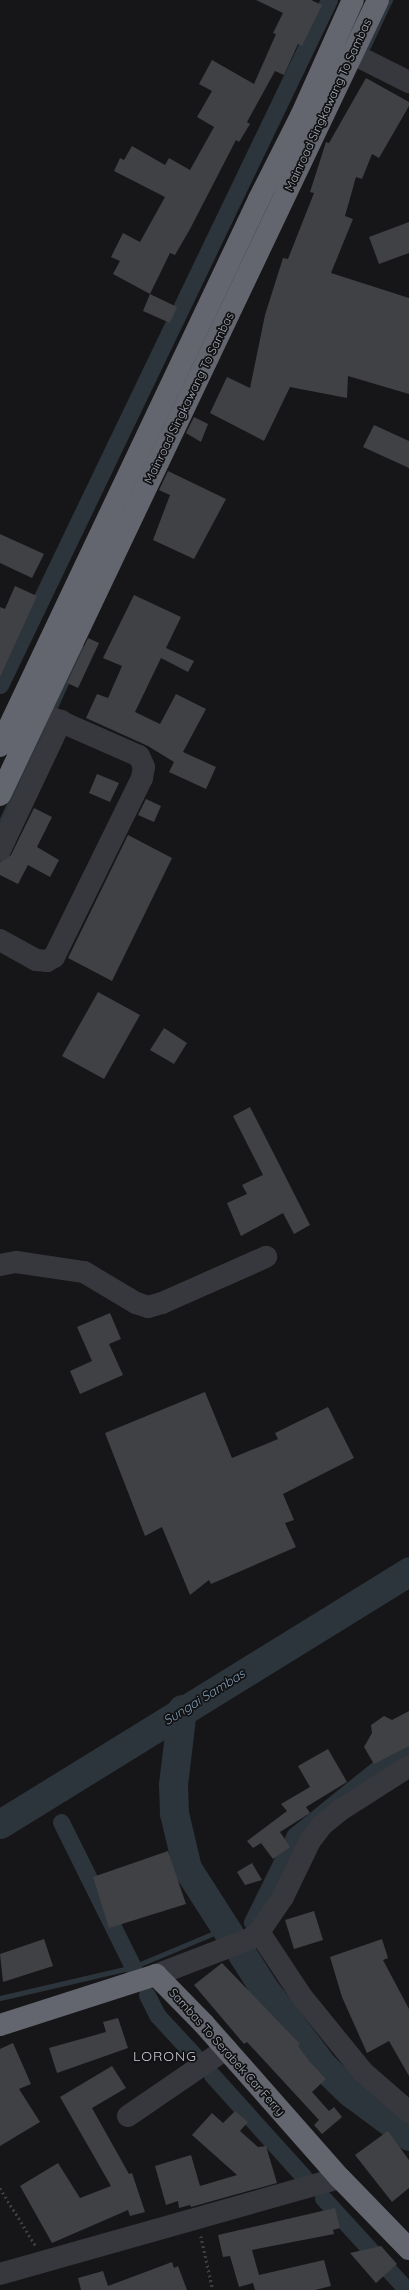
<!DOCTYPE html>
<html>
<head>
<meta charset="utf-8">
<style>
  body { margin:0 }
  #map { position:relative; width:409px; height:2290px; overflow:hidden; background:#161618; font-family:Quicksand,sans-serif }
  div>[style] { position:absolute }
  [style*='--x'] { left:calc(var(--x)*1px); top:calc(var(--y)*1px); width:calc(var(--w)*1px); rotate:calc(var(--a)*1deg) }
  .stream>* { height:5px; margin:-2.5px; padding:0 2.5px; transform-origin:2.5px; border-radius:2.5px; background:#2c353c }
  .canal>* { height:17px; margin:-8.5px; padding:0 8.5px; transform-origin:8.5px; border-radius:8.5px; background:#2c353c }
  .river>* { height:29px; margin:-14.5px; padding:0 14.5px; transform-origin:14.5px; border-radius:14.5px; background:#2c353c }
  .building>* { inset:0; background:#404145 }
  .path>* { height:2.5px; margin-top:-1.25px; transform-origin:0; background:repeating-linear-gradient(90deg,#3d3f44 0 2px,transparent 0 5px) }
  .minor>* { height:22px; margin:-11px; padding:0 11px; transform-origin:11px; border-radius:11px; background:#37383d }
  .highway>* { height:22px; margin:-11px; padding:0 11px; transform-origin:11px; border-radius:11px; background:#63666e }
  span { translate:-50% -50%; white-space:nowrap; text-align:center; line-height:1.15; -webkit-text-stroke:3.5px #111113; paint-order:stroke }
  .street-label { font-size:12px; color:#a8adb8 }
  .water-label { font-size:13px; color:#7f9bb3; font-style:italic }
  .quarter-label { font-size:14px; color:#c9ccd4; letter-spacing:1px }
</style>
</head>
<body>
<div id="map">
  <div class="stream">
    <div style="--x:368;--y:47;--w:52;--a:-64.9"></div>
    <div style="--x:56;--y:705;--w:63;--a:-65.5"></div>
    <div style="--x:0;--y:823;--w:105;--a:-65.1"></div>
    <div style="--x:0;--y:1998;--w:137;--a:-13.1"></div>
    <div style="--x:133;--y:1967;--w:86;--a:-22.7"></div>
  </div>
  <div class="canal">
    <div style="--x:0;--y:685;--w:760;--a:-64.35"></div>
    <div style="--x:61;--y:1822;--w:162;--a:63.6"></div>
    <div style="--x:252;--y:1922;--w:97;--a:-63.7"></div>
    <div style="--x:295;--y:1835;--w:113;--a:-38.9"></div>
    <div style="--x:383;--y:1764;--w:30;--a:-28"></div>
    <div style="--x:147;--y:1995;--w:22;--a:63"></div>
    <div style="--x:157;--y:2015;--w:54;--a:47.2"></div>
    <div style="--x:212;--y:2075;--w:137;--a:48"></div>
    <div style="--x:323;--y:2198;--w:125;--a:47.6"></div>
  </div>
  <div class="river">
    <div style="--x:182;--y:1709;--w:76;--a:96.8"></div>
    <div style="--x:173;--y:1784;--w:29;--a:88"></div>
    <div style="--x:174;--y:1813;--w:57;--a:76.7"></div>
    <div style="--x:187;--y:1868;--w:141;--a:57.4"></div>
    <div style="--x:263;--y:1987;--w:99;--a:52.8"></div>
    <div style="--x:323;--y:2066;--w:37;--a:44"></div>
    <div style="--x:350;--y:2092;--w:74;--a:36.7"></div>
    <div style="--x:0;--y:1824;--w:481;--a:-31.7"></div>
  </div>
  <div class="building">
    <div style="clip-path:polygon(256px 0,311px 0,322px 5px,302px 46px,298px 44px,284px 75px,275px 71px,247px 122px,250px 124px,239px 142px,236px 140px,190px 229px,175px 255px,170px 253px,150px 294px,113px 274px,120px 261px,111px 257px,123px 233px,140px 242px,165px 197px,114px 171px,120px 158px,124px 160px,132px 146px,165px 165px,169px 158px,190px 170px,214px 127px,197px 117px,212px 91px,199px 84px,212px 60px,254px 84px,276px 34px,273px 33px,283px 13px)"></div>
    <div style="clip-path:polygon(366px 78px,409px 102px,409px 106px,379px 158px,372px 154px,362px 179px,356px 177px,345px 216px,353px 219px,331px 273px,409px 298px,409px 394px,348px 376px,347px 398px,290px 387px,264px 441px,210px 413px,227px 377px,250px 388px,265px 315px,283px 258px,288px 259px,314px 193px,310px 192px,326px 142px,329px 143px)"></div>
    <div style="clip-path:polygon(409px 222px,409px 253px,379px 264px,369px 237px)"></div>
    <div style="clip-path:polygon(150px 294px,177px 307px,170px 323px,143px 311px)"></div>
    <div style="clip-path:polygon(194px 417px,208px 424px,201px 442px,186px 433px)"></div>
    <div style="clip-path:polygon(374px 425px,409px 441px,409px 468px,363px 447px)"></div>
    <div style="clip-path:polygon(168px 471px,226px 499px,194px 559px,153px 540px,170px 495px,159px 490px)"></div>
    <div style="clip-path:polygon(0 534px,44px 554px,32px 578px,0 563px)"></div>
    <div style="clip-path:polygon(15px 586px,37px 596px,0 677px,0 607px,5px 609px)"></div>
    <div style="clip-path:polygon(134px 595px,181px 617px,166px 648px,194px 661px,188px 672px,161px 658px,135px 712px,160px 724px,176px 694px,206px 709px,183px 752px,216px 767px,206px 789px,169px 772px,174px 762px,148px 746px,86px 718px,97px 694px,108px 698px,122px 666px,103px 658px)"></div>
    <div style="clip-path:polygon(88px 638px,99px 643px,78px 688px,67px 683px)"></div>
    <div style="clip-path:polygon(97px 774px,119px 783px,110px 802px,89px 793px)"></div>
    <div style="clip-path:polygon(146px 799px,161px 806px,154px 822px,138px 815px)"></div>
    <div style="clip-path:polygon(34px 808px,52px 817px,37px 847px,59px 860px,50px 877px,28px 865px,18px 884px,0 875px,0 862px,11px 855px)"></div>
    <div style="clip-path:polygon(128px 835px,172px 858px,112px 981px,68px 958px)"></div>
    <div style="clip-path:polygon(98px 992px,140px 1015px,104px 1079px,62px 1056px)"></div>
    <div style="clip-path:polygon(164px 1028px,187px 1043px,174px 1064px,150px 1050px)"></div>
    <div style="clip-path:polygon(250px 1107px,310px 1225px,294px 1234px,283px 1213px,241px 1236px,227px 1203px,247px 1194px,242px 1185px,263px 1175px,233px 1116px)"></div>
    <div style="clip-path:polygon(110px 1313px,121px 1339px,109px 1344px,123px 1375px,80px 1394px,70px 1371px,92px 1361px,77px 1327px)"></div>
    <div style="clip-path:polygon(205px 1392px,232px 1458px,278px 1439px,275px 1433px,328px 1407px,354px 1458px,283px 1494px,294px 1520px,285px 1523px,296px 1547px,211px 1584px,209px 1580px,190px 1595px,162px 1527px,145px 1536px,105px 1433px)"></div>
    <div style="clip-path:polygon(409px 1711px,409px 1746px,374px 1764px,364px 1747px,372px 1733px,371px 1725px,384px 1716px,392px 1720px)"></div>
    <div style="clip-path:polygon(328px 1749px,347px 1782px,306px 1807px,310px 1813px,280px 1832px,290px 1847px,273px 1859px,261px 1843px,253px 1848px,247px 1841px,287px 1811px,281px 1804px,310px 1787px,298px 1766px)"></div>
    <div style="clip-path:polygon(168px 1851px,186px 1904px,109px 1928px,93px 1877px)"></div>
    <div style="clip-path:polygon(252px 1863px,262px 1880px,245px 1885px,237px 1872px)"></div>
    <div style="clip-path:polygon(314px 1911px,323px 1940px,294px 1949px,285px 1920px)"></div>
    <div style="clip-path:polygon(44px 1939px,53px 1966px,3px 1982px,0 1954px)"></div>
    <div style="clip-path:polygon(382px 1939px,388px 1958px,383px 1960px,409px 2009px,409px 2076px,389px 2041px,367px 2053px,342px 1997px,330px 1957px)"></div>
    <div style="clip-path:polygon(222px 1963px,300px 2044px,298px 2046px,310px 2062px,326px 2079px,312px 2092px,329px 2111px,334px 2107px,342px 2117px,322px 2134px,314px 2125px,319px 2120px,247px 2042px,244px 2044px,194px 1985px)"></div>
    <div style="clip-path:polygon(118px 2018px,128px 2048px,57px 2073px,49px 2048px,106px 2032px,103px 2022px)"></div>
    <div style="clip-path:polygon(13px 2043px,31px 2084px,19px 2089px,40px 2122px,0 2146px,0 2049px)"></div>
    <div style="clip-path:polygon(112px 2066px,126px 2088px,92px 2108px,129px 2174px,132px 2173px,145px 2212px,130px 2216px,128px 2210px,52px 2243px,20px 2186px,58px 2163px,80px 2198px,111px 2186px,60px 2097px)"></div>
    <div style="clip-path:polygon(235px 2111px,248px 2122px,240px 2131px,258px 2147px,266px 2146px,277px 2183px,191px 2207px,190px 2205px,179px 2208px,178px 2201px,166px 2205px,155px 2166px,191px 2155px,200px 2186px,237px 2175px,192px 2135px,212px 2113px,223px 2123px)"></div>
    <div style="clip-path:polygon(388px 2131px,409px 2160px,409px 2188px,392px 2202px,355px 2155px)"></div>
    <div style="clip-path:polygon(335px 2208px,340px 2228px,333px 2230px,334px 2234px,252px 2250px,259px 2275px,324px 2260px,331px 2286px,315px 2290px,255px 2290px,253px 2283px,239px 2287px,230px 2256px,223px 2257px,218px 2235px)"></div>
    <div style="clip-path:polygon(381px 2246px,397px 2264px,376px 2283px,350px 2253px)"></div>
    <div style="clip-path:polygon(172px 2262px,174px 2268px,178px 2266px,187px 2290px,81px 2290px,78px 2278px,103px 2271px,108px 2286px)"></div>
  </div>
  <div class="path">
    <div style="--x:0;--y:2188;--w:68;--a:58.2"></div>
    <div style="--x:201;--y:2236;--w:55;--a:77.5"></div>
  </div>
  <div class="minor">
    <div style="--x:351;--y:53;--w:65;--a:26.6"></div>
    <div style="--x:0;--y:850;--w:143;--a:-64.7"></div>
    <div style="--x:0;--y:940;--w:41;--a:29.1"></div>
    <div style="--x:36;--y:960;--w:11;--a:5"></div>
    <div style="--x:47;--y:961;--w:8;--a:-30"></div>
    <div style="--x:54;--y:957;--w:199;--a:-63.8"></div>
    <div style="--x:142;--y:778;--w:11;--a:-80"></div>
    <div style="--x:144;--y:767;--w:12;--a:-114"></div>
    <div style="--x:139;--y:756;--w:109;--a:-156.3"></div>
    <div style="--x:0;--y:1265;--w:16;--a:-11"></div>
    <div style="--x:16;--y:1262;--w:69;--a:8.4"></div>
    <div style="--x:84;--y:1272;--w:61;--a:30.8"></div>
    <div style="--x:136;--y:1303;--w:13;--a:18"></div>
    <div style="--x:148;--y:1307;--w:15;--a:-16"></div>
    <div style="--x:162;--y:1303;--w:114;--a:-23.9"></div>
    <div style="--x:259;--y:1932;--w:78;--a:56.5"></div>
    <div style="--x:302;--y:1997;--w:97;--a:50.9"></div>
    <div style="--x:363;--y:2072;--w:61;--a:41"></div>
    <div style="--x:156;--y:1975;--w:101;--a:-21"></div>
    <div style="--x:250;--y:1939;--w:11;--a:-38"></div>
    <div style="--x:259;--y:1932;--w:42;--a:-55.6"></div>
    <div style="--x:283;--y:1897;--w:62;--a:-64.3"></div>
    <div style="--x:310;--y:1841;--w:20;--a:-53"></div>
    <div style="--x:322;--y:1825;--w:22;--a:-39"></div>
    <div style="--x:339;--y:1811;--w:83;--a:-32.7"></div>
    <div style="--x:128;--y:2116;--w:119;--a:-34.4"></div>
    <div style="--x:0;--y:2274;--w:353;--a:-15.8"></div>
  </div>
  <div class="highway">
    <div style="--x:0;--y:746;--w:605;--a:-64.66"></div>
    <div style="--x:259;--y:199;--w:93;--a:-63.2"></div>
    <div style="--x:301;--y:116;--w:127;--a:-65.9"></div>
    <div style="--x:0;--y:795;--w:880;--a:-64.57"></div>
    <div style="--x:0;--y:2025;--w:164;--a:-17.8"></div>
    <div style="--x:156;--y:1975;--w:69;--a:45.6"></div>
    <div style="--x:204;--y:2024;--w:205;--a:48.6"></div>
    <div style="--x:340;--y:2178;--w:99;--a:45.8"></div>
  </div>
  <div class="street-label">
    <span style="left:328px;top:105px;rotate:-65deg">Mainroad Singkawang To Sambas</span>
    <span style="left:189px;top:398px;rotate:-64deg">Mainroad Singkawang To Sambas</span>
    <span style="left:227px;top:2052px;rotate:48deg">Sambas To Serabek Car Ferry</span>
  </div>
  <div class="water-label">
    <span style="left:204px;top:1697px;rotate:-32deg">Sungai Sambas</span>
  </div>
  <div class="quarter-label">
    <span style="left:165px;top:2056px">LORONG</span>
  </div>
</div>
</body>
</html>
